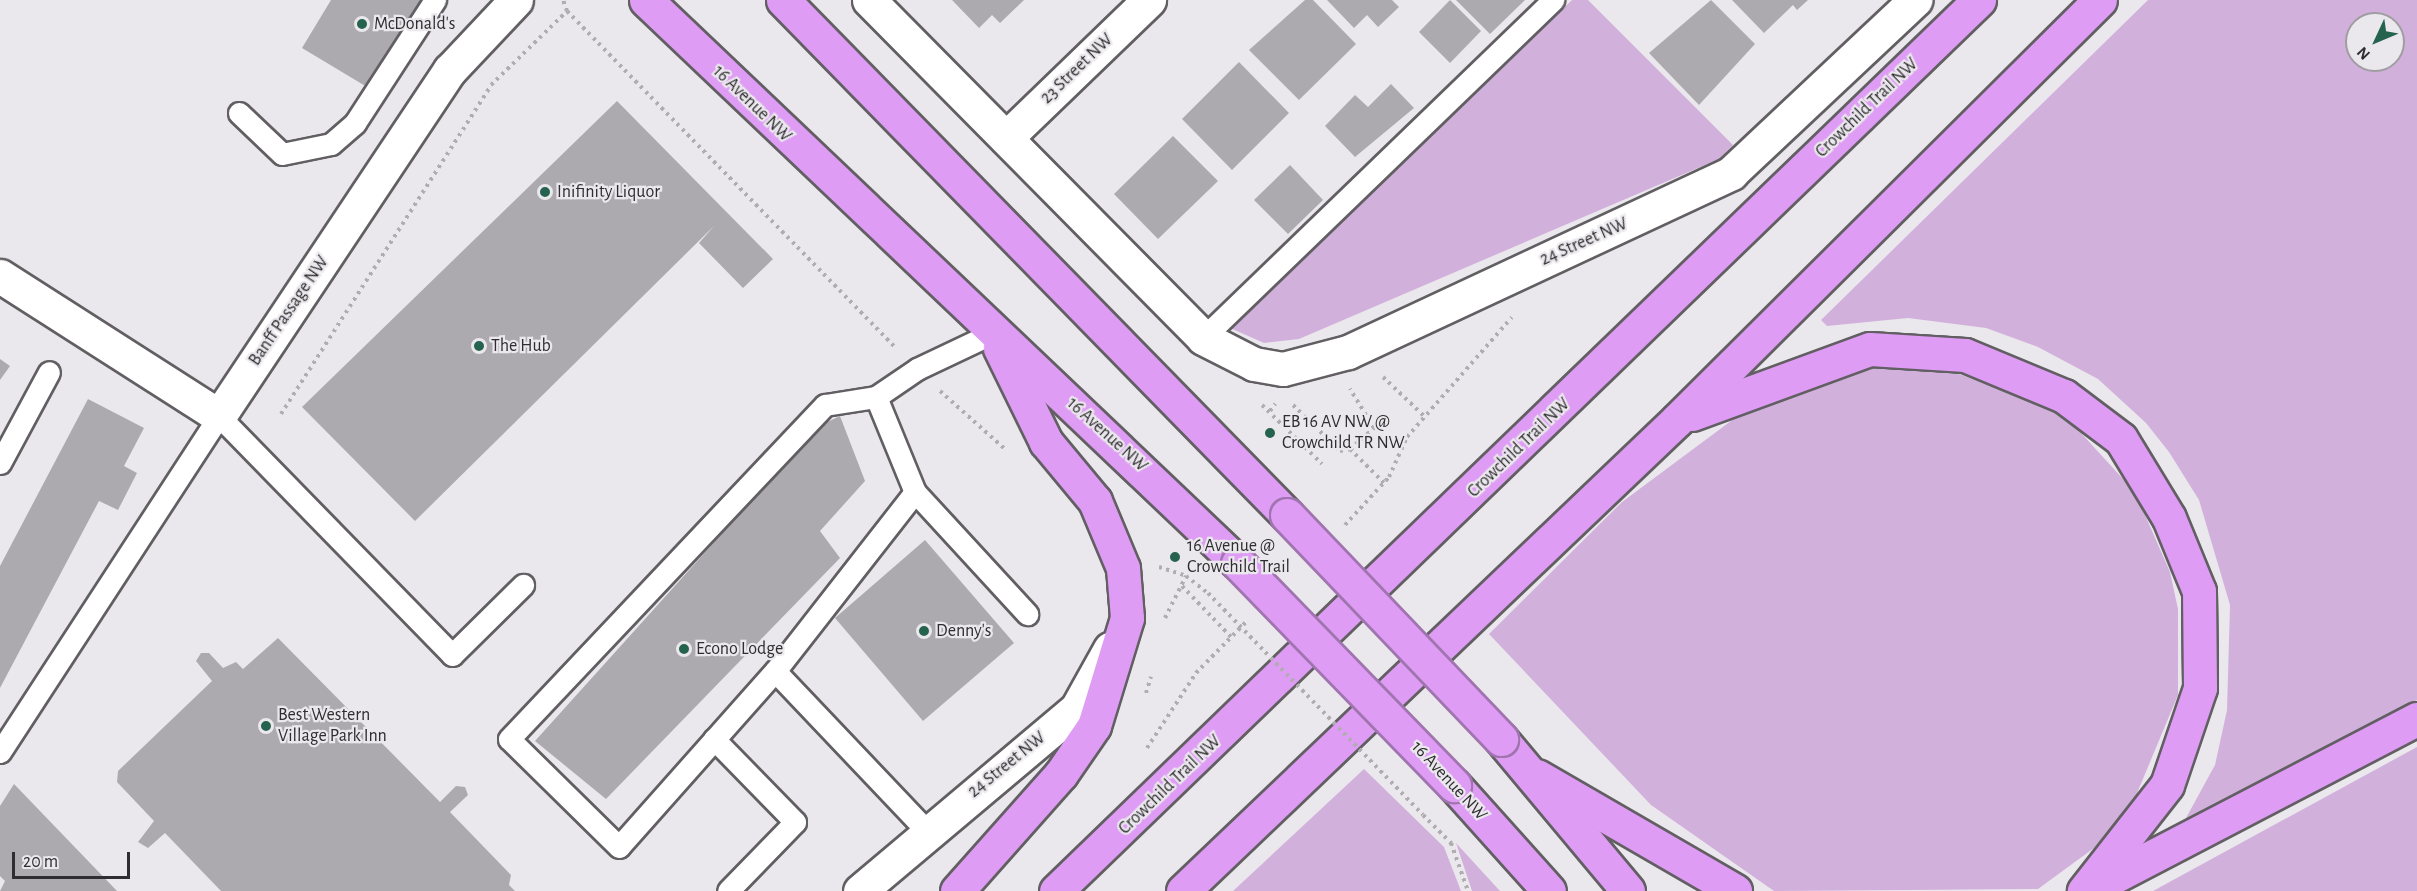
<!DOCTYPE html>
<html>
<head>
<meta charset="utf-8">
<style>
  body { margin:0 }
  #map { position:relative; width:2417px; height:891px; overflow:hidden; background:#ebe8ed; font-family:"Alegreya Sans",sans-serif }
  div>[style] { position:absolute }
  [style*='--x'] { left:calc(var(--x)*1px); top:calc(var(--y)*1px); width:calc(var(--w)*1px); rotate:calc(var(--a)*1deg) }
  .green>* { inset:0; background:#d1b1dc }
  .building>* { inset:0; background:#adaaaf }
  .path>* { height:4px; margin-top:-2px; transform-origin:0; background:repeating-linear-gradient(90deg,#b0adb1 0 3px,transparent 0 7.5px) }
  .roads { filter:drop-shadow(2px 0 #625f63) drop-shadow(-2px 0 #625f63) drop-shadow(0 2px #625f63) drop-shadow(0 -2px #625f63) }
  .lane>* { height:21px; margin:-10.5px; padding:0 10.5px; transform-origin:10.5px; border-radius:10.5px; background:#fff }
  .street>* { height:33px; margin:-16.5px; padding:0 16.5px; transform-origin:16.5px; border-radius:16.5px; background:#fff }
  .highway>* { height:33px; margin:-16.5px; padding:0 16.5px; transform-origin:16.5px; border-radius:16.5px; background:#de9cf4 }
  .path-bridge>* { height:4px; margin-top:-2px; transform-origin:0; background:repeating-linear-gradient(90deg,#b0adb1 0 3px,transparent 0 7.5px) }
  .bridges { filter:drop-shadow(2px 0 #a075af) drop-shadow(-2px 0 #a075af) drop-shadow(0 2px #a075af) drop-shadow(0 -2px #a075af) }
  .highway-bridge>* { height:33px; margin:-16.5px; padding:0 16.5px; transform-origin:16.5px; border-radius:16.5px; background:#de9cf4 }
  .dots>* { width:16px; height:16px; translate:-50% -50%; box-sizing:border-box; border:3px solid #ebe8ed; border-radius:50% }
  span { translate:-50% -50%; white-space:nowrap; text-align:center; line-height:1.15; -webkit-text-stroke:4.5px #ebe8ed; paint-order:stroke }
  .poi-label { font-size:18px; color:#2e2d2f }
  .left { translate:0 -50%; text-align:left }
  .street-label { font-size:18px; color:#2e2d2f }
  .north { position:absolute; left:2345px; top:12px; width:60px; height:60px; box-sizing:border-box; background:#ebe8ed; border:2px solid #9f9da1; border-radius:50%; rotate:226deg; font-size:16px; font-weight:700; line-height:24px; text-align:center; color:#2e2d2f }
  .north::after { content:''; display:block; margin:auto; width:21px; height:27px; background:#26634e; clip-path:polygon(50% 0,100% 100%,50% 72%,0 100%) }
  .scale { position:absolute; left:12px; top:852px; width:118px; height:27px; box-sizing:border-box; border:3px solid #2e2d2f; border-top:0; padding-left:8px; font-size:18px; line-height:21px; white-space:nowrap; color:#2e2d2f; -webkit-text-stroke:4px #ebe8ed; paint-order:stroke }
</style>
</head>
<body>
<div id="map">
  <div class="green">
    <div style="clip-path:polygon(1572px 0,1588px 0,1733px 145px,1719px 159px,1299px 339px,1264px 343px,1230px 328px)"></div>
    <div style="clip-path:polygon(evenodd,2148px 0,2417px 0,2417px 700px,2191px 820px,2186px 818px,2215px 765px,2227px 710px,2230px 605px,2199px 500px,2169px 452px,2146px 423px,2098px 379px,2038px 347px,1986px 328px,1908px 318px,1827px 326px,1821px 320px,2148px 0,2357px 24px,2393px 24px,2393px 60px,2357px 60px,2357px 24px)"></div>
    <div style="clip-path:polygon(1914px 366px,1956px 373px,2044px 405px,2081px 433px,2135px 492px,2170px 572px,2178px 609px,2178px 695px,2135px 798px,2094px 848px,2038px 889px,1774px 891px,1651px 805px,1489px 634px,1622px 502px,1739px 415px,1786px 392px,1863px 368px)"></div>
    <div style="clip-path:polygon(2417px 747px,2417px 891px,2153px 891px)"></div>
    <div style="clip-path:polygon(1364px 769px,1444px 847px,1461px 891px,1233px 891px)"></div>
    <div style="clip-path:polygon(1456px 843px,1500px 891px,1472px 891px)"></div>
  </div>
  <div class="building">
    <div style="clip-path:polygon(331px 0,423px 0,367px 87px,302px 48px)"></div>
    <div style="clip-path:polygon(952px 0,1024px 0,1000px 23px,992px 15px,979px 28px)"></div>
    <div style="clip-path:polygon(1305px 0,1313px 0,1356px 44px,1299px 100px,1249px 50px)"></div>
    <div style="clip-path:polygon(1327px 0,1392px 0,1399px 7px,1378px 27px,1367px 15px,1354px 28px)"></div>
    <div style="clip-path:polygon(1450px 0,1481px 31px,1450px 63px,1419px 32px)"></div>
    <div style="clip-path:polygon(1456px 0,1525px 0,1490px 34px)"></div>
    <div style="clip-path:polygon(1711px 0,1755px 44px,1699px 105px,1649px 53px)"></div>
    <div style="clip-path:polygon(1732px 0,1808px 0,1797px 10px,1793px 5px,1764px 33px)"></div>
    <div style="clip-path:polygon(1239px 62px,1289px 113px,1232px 170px,1182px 119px)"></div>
    <div style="clip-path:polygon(1391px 84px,1414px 108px,1355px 157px,1325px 126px,1355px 95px,1368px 107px)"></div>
    <div style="clip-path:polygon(617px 101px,773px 259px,743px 288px,699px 243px,714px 226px,415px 521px,302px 407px)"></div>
    <div style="clip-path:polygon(1173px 136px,1218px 181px,1158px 239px,1114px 194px)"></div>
    <div style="clip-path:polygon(1290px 165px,1323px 200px,1288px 234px,1254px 200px)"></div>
    <div style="clip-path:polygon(0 359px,10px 366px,0 380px)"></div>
    <div style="clip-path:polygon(88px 399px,144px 428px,124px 466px,137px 473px,118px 510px,99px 501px,0 688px,0 566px)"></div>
    <div style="clip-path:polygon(840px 416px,865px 481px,820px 531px,840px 558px,606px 799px,535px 741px,819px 426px)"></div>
    <div style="clip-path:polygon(925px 540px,1014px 643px,923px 721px,835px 618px)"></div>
    <div style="clip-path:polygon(278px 638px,440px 802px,456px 786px,465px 787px,468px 795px,450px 812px,511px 875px,509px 885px,515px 891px,221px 891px,165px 833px,148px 848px,138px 842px,154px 821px,117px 782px,118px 771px,212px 681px,196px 661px,201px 653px,209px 653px,223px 668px,236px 662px,243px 669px)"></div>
    <div style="clip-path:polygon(14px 784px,117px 891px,0 891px,5px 881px,0 876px,0 806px)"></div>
  </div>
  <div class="path">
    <div style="--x:567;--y:11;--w:471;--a:45.7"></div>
    <div style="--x:1383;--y:377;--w:57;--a:43.6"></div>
    <div style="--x:940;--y:391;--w:89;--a:41.8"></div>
    <div style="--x:1262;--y:405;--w:84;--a:44.5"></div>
    <div style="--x:1293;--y:405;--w:66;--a:44.4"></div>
    <div style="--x:1340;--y:451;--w:10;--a:-11"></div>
    <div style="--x:1350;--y:449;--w:32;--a:-41"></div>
    <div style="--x:1374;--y:428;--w:46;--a:-121.6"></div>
    <div style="--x:1270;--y:411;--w:9;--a:-54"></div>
    <div style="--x:281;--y:414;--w:390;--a:-57.4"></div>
    <div style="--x:491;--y:85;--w:106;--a:-44.2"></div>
    <div style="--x:567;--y:11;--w:12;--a:-110"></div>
    <div style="--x:1350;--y:449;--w:48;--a:45"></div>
    <div style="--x:1345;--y:525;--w:65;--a:-47.5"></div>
    <div style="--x:1389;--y:477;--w:44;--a:-65.8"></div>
    <div style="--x:1407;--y:437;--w:159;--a:-48.8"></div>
    <div style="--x:1159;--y:567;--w:28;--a:18"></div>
    <div style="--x:1186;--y:576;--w:28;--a:38"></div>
    <div style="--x:1182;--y:586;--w:71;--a:46.1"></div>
    <div style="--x:1165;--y:618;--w:47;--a:-63.4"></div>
    <div style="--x:1146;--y:693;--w:17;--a:-73"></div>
    <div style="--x:1147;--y:748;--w:90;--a:-56.8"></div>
    <div style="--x:1196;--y:673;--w:71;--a:-45.6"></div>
    <div style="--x:1423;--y:815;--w:40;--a:45"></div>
    <div style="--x:1451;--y:843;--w:51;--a:70.5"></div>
  </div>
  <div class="roads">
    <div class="lane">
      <div style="--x:239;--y:113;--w:59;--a:43.6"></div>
      <div style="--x:282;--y:154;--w:50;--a:-11.5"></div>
      <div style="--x:331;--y:144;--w:32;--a:-41"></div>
      <div style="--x:355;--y:123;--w:147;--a:-57"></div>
      <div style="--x:1203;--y:338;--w:487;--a:-44"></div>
      <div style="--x:876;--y:397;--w:103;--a:67.7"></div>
      <div style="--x:915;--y:492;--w:166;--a:47.4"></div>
      <div style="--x:0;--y:463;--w:103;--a:-61.7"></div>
      <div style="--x:915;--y:492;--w:227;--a:128"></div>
      <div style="--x:775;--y:671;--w:235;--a:131.6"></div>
      <div style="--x:619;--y:847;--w:154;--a:-135.5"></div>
      <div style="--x:509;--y:739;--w:460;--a:-46.6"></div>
      <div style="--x:825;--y:405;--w:52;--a:-8.9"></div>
      <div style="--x:876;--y:397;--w:50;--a:-34.3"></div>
      <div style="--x:917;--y:369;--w:84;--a:-25.3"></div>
      <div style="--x:775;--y:671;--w:221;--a:46.5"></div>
      <div style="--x:714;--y:739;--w:116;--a:45.7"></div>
      <div style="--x:795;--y:822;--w:96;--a:134.2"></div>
      <div style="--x:0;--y:752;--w:401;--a:-56.9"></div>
      <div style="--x:219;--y:416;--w:334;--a:45.7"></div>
      <div style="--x:452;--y:655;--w:100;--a:-44.6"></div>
    </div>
    <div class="street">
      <div style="--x:869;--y:0;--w:475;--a:45.3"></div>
      <div style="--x:1203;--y:338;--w:57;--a:27"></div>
      <div style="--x:1254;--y:364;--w:29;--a:10"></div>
      <div style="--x:1283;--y:369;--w:67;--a:-14.7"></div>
      <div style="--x:1348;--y:352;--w:423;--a:-25"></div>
      <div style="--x:1731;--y:173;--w:253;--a:-43.2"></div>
      <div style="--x:1006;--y:138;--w:199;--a:-44"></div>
      <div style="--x:0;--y:276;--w:260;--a:32.6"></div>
      <div style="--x:219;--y:416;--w:416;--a:-56.3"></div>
      <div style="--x:450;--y:70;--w:96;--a:-46.7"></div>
      <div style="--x:860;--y:891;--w:284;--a:-40.1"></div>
      <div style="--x:1077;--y:708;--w:68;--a:-60.8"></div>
    </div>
    <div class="highway">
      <div style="--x:646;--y:0;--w:817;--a:43.56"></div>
      <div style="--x:783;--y:0;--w:721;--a:45.62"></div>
      <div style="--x:1692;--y:414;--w:189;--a:-20.1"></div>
      <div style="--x:1870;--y:349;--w:95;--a:3.6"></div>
      <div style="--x:1965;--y:355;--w:107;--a:22.5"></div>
      <div style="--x:2064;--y:396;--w:71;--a:37"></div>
      <div style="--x:2121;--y:439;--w:92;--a:58.7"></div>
      <div style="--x:2169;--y:518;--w:79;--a:67.7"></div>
      <div style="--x:2199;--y:591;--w:97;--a:89.4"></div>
      <div style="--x:2200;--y:688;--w:102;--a:108.8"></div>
      <div style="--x:2167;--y:785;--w:135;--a:128.1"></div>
      <div style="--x:1501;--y:739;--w:198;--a:50.1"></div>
      <div style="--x:1537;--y:776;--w:229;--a:30.1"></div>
      <div style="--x:1454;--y:785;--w:142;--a:48.1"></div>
      <div style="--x:2094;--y:887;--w:364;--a:-27.5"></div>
      <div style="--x:957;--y:891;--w:157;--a:-48.4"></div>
      <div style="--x:1061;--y:774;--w:58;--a:-55.5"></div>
      <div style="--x:1094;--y:726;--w:113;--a:-73"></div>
      <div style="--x:1127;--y:618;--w:50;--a:-94.6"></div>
      <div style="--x:1123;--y:568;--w:73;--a:-112.7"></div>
      <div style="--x:1095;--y:501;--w:77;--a:-129.7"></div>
      <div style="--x:1046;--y:442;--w:105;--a:-116.1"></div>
      <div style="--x:1056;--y:891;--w:1283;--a:-43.99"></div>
      <div style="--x:1183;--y:891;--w:683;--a:-43.63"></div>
      <div style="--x:1677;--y:420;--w:596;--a:-44.8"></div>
    </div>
  </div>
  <div class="path-bridge">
    <div style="--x:1208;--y:593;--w:309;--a:45.9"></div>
  </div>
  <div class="bridges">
    <div class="highway-bridge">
      <div style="--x:1287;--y:515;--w:310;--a:46.3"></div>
      <div style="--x:1238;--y:563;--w:310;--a:45.8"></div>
    </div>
  </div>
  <div class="dots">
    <div style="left:362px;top:24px;background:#26634e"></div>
    <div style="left:545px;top:192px;background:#26634e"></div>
    <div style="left:479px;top:346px;background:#26634e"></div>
    <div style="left:1270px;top:433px;background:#26634e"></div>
    <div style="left:1175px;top:557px;background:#26634e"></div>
    <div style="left:924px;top:631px;background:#26634e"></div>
    <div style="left:684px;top:649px;background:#26634e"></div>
    <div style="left:266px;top:726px;background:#26634e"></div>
  </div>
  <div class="poi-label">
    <span class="left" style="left:374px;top:24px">McDonald's</span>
    <span class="left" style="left:557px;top:192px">Inifinity Liquor</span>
    <span class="left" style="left:491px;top:346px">The Hub</span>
    <span class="left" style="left:1282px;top:433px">EB 16 AV NW @<br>Crowchild TR NW</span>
    <span class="left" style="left:1187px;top:557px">16 Avenue @<br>Crowchild Trail</span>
    <span class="left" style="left:936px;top:631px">Denny's</span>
    <span class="left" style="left:696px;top:649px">Econo Lodge</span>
    <span class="left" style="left:278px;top:726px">Best Western<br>Village Park Inn</span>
  </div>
  <div class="street-label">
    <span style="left:1077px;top:69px;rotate:-44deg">23 Street NW</span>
    <span style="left:752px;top:104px;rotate:44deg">16 Avenue NW</span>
    <span style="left:1867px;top:108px;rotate:-44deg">Crowchild Trail NW</span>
    <span style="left:1584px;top:242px;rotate:-24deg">24 Street NW</span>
    <span style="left:289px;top:311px;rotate:-56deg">Banff Passage NW</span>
    <span style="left:1107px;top:435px;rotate:42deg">16 Avenue NW</span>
    <span style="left:1519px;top:448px;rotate:-44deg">Crowchild Trail NW</span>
    <span style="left:1007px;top:765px;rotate:-39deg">24 Street NW</span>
    <span style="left:1449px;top:781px;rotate:47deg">16 Avenue NW</span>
    <span style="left:1170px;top:785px;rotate:-44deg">Crowchild Trail NW</span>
  </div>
  <div class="north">N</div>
  <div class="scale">20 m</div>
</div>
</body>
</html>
